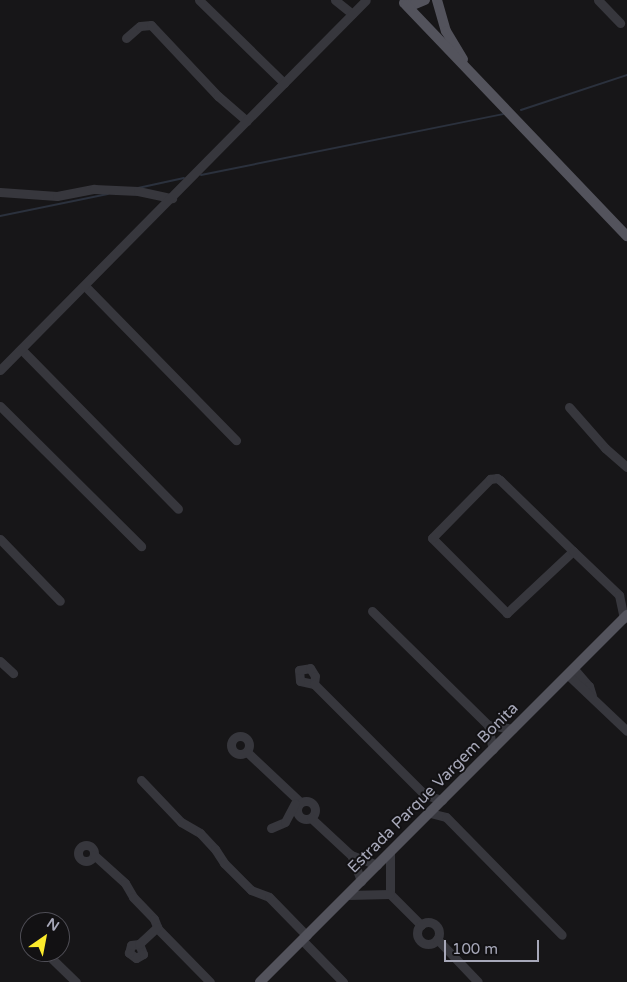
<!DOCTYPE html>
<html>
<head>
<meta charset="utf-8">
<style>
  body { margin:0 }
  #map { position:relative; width:627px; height:982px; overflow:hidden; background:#171618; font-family:"Varela Round",sans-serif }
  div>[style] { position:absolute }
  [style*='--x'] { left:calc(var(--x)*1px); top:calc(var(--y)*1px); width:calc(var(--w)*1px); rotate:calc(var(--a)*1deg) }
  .stream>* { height:2px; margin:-1px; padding:0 1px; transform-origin:1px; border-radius:1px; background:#2b313d }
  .minor>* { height:9px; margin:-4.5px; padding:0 4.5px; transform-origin:4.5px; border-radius:4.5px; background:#37373d }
  .minor>.ring { margin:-4.5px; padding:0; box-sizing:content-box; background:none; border:9px solid #37373d; border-radius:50% }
  .major>* { height:10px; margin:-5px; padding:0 5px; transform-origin:5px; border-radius:5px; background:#53535c }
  span { translate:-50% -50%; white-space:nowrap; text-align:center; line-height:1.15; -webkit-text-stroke:4px #121113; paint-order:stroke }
  .street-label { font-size:16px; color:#a7a8b9 }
  .north { position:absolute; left:20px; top:912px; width:50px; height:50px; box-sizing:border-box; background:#121113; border:1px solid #4e4d55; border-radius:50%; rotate:33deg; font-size:14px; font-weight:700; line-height:20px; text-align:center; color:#a7a8b9 }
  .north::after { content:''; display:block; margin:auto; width:18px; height:22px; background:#fbea2c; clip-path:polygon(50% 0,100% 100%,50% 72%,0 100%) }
  .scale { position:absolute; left:444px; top:940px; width:95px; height:22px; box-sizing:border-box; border:2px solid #a7a8b9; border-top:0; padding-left:6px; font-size:15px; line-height:18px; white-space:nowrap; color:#a7a8b9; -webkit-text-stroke:4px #121113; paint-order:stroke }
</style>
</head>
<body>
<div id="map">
  <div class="stream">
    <div style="--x:521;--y:110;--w:112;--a:-18.3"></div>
    <div style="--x:201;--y:175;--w:308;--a:-11.4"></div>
    <div style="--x:138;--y:188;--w:47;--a:-12.3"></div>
    <div style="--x:0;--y:216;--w:110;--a:-11.5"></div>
  </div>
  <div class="minor">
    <div style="--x:199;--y:0;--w:119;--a:44.3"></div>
    <div style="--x:335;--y:0;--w:22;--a:39"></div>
    <div style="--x:598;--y:0;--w:32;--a:46"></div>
    <div style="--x:126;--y:38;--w:18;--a:-41"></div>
    <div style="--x:140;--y:26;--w:11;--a:-5"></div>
    <div style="--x:151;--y:25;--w:98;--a:46.7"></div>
    <div style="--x:218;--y:96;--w:38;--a:41"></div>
    <div style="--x:0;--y:192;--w:57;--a:4"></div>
    <div style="--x:57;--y:196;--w:38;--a:-11"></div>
    <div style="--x:94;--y:189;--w:44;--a:2.6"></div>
    <div style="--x:138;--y:191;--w:35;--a:12"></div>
    <div style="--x:85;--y:286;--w:216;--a:45.6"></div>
    <div style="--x:21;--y:349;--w:224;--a:45.5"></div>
    <div style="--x:0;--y:370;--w:520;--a:-45.31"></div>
    <div style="--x:0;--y:406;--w:199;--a:44.8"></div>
    <div style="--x:569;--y:407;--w:55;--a:48.7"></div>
    <div style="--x:605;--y:448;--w:29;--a:41"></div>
    <div style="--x:0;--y:539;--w:86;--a:45.9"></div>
    <div style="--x:573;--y:551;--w:91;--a:136.8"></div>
    <div style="--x:507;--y:613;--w:106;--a:-135"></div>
    <div style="--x:432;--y:538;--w:83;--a:-45.5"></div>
    <div style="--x:490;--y:479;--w:7;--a:-8"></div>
    <div style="--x:497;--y:478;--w:4;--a:34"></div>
    <div style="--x:500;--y:480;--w:102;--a:44.2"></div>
    <div style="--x:573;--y:551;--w:64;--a:43.7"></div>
    <div style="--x:619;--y:595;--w:24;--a:78"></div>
    <div style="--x:372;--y:611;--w:163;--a:44.5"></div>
    <div style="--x:488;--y:725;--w:25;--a:9"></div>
    <div style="--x:0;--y:661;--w:18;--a:43"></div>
    <div style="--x:574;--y:669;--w:23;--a:49"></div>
    <div style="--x:589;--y:686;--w:10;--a:73"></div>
    <div style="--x:568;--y:675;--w:81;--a:43.5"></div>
    <div style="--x:314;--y:684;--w:14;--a:-168"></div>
    <div style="--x:300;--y:681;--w:11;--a:-95"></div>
    <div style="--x:299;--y:670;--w:11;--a:-10"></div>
    <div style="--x:310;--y:668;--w:9;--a:58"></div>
    <div style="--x:315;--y:676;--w:8;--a:97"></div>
    <div style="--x:314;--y:684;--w:157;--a:45"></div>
    <div style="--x:425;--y:795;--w:18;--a:16"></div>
    <div style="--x:488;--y:725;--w:25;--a:79"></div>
    <div class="ring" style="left:231px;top:736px;width:9px;height:9px"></div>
    <div style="--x:247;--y:752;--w:73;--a:43.3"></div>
    <div style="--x:141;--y:780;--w:58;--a:46.4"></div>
    <div style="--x:181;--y:822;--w:22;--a:30"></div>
    <div style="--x:200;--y:833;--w:22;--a:47"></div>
    <div style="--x:215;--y:849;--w:17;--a:57"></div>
    <div style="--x:224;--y:863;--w:38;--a:45"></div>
    <div style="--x:251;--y:890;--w:19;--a:21"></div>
    <div style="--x:269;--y:897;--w:54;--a:45.7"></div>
    <div class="ring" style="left:297px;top:801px;width:9px;height:9px"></div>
    <div style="--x:430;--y:813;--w:16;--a:14"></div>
    <div style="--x:446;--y:817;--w:165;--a:45.5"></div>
    <div style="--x:311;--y:818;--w:54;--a:42.8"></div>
    <div style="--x:351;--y:855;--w:28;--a:21"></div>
    <div style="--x:271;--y:828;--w:15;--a:-23"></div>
    <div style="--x:285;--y:822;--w:21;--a:-62"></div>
    <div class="ring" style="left:78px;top:845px;width:7px;height:7px"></div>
    <div style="--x:390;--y:851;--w:43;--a:90"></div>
    <div style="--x:390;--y:894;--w:44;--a:45"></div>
    <div style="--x:94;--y:855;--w:42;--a:42.1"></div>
    <div style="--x:125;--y:883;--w:16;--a:60"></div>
    <div style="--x:133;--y:897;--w:30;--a:46"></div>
    <div style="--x:154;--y:919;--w:11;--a:68"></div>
    <div style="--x:158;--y:929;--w:74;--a:45.5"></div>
    <div style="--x:352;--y:857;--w:26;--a:69"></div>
    <div style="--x:348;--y:895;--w:42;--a:-1.4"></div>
    <div class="ring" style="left:417px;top:922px;width:13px;height:13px"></div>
    <div style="--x:437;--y:939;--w:59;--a:46.4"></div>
    <div style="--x:302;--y:940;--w:59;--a:45.7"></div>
    <div style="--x:139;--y:944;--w:11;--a:68"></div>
    <div style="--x:143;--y:954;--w:8;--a:150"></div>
    <div style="--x:136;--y:958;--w:9;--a:-144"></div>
    <div style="--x:129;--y:953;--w:8;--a:-76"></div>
    <div style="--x:131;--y:945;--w:8;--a:-7"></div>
    <div style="--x:139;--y:944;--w:25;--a:-43"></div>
    <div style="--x:45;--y:952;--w:43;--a:44.1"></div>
  </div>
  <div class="major">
    <div style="--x:437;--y:0;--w:32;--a:74"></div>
    <div style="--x:446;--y:31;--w:33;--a:59"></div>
    <div style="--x:404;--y:3;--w:9;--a:13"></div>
    <div style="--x:413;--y:5;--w:13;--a:-23"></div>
    <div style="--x:406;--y:5;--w:320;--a:46.3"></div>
    <div style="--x:260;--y:982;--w:519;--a:-45"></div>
  </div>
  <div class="street-label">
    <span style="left:433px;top:788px;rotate:-45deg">Estrada Parque Vargem Bonita</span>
  </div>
  <div class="north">N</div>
  <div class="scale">100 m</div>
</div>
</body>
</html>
